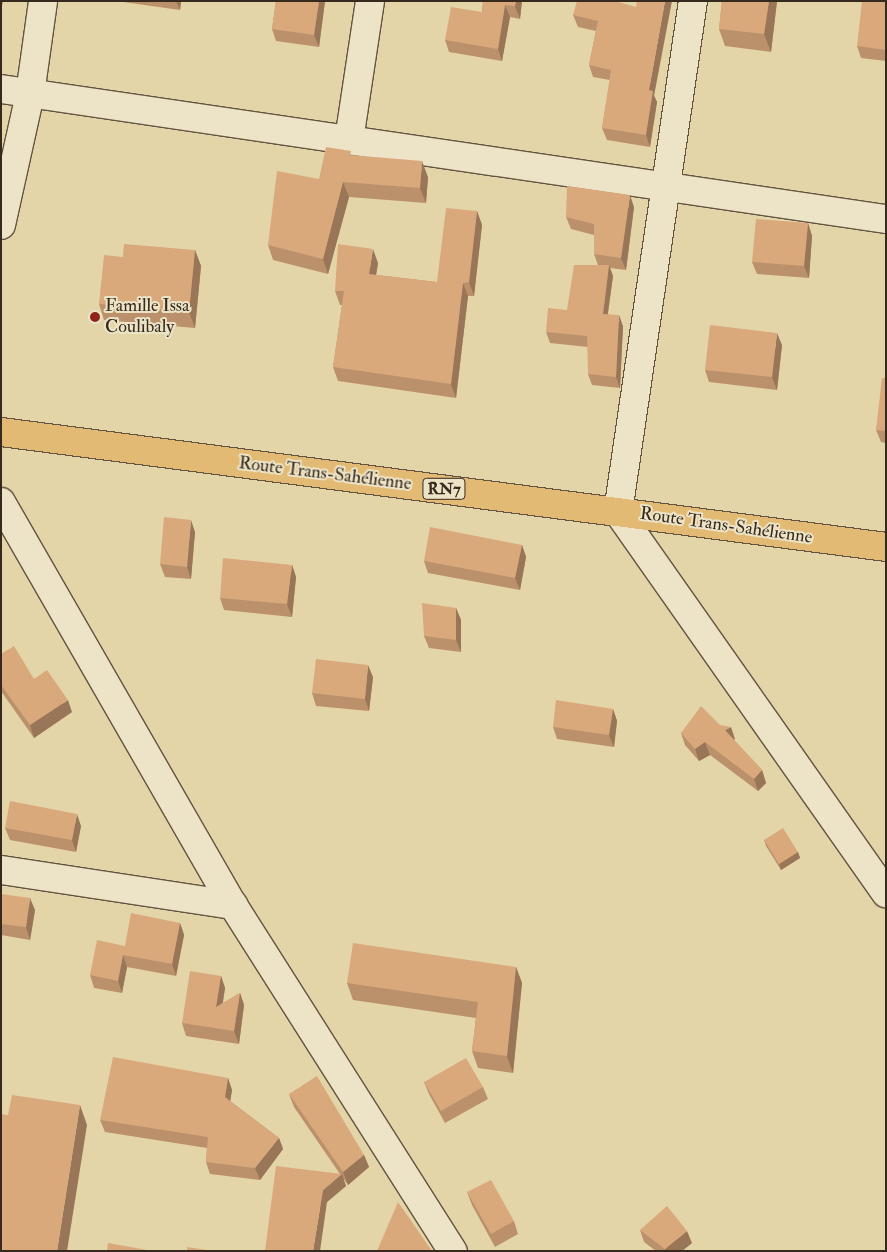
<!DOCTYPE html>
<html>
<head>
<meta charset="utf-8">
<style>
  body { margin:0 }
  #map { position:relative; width:887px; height:1252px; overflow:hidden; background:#e4d5a9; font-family:"IM FELL Double Pica",serif }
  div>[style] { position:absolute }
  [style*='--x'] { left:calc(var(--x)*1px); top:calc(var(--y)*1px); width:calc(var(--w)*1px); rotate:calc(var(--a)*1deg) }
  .roads { filter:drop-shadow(1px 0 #625440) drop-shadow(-1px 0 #625440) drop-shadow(0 1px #625440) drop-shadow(0 -1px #625440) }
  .minor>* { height:28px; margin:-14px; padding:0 14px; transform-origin:14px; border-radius:14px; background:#ede4c7 }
  .highway>* { height:28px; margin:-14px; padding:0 14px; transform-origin:14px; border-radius:14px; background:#e2ba74 }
  .wall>* { inset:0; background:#bb916b }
  .shaded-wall>* { inset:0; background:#987657 }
  .building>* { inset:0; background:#d9a97c }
  .dots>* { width:14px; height:14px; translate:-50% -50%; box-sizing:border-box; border:2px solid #ede4c7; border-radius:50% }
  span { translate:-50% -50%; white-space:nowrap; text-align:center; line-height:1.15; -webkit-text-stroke:4px #ede4c7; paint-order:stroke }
  .shield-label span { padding:1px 4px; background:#ede4c7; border:1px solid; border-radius:4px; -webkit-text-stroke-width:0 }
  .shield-label { font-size:16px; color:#36291d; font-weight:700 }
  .poi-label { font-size:18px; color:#36291d }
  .left { translate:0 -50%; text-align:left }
  .street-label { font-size:18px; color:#36291d }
  .frame { position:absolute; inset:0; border:2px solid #36291d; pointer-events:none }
</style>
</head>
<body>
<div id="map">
  <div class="roads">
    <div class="minor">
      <div style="--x:693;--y:1;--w:516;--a:98.35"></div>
      <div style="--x:618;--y:512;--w:466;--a:54.9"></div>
      <div style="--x:1;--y:89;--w:894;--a:8.36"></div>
      <div style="--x:349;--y:140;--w:141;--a:-81.4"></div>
      <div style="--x:1;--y:225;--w:134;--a:-77.5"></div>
      <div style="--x:30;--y:94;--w:94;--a:-82"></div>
      <div style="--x:1;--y:502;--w:465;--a:60.1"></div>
      <div style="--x:233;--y:905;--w:410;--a:57.6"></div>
      <div style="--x:1;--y:870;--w:235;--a:8.6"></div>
    </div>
    <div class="highway">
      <div style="--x:1;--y:432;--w:892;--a:7.4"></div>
    </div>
  </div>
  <div class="wall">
    <div style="clip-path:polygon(116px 1px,181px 1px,180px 10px)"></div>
    <div style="clip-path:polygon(276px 1px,325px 1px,319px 47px,276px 41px,272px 29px)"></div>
    <div style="clip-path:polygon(483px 1px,522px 1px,520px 19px,510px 17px,502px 61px,449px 52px,445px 40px,482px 12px)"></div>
    <div style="clip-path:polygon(615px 1px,657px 102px,650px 147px,607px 140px,602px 128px,610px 80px,593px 77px,589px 65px,596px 31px,578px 27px,573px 15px)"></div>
    <div style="clip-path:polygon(722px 1px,777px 1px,771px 52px,725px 46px,719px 29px)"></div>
    <div style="clip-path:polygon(886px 1px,886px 61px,861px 58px,857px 46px)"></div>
    <div style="clip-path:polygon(353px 155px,428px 177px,426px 203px,349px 197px,328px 274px,273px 260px,268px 245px,319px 179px)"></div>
    <div style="clip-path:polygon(634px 207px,626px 270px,610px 268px,613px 276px,608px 314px,623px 326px,620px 388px,592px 385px,588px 374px,588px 347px,550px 343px,546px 332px,567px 310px,598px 265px,594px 254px,594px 235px,571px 229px,566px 217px)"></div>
    <div style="clip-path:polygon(477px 211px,482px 225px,474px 296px,468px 296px,456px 398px,338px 381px,333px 367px,342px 305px,340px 305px,335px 291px,378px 263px,376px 275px,437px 282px)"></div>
    <div style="clip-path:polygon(808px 223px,812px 236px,809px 278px,757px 274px,752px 262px)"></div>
    <div style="clip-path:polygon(195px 250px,201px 266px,195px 328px,104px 320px,99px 304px,123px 257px)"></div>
    <div style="clip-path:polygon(782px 345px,777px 390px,709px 382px,705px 370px)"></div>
    <div style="clip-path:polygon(886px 378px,886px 443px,881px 442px,876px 430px)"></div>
    <div style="clip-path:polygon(195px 532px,191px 579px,165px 577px,160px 564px)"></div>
    <div style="clip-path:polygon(522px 545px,526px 557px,520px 590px,428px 573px,424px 561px)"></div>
    <div style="clip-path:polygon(292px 565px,296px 577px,292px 617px,224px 610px,220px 598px)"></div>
    <div style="clip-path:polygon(456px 608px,461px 620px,461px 652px,429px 648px,424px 636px)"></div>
    <div style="clip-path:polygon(1px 654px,34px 679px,72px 712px,34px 738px,1px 691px)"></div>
    <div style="clip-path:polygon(373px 677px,369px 711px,316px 706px,312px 693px)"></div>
    <div style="clip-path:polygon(613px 709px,617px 721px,614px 747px,557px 739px,553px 727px)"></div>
    <div style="clip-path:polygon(681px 733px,735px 739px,734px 740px,762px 770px,766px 783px,758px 791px,710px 755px,699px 761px,685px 745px)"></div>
    <div style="clip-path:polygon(81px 826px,76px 852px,10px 840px,5px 828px)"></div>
    <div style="clip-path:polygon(764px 840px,798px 852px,800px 858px,781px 870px,766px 846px)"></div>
    <div style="clip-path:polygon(1px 894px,35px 910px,30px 940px,1px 935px)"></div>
    <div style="clip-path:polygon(180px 923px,184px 935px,176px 976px,127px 967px,122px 993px,94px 988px,90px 975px,125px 946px)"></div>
    <div style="clip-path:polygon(516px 967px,522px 983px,513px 1073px,478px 1068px,472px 1051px,476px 1018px,353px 1000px,347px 983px)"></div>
    <div style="clip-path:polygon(221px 976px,225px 988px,223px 1003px,240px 993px,244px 1005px,239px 1044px,186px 1036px,182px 1023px)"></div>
    <div style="clip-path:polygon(228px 1078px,232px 1090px,230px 1101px,279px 1138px,283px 1149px,260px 1180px,210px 1174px,206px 1162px,207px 1148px,105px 1132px,100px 1120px)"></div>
    <div style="clip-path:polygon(424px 1082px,483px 1087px,488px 1099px,445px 1123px,429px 1094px)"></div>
    <div style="clip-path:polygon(289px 1094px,364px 1155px,369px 1167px,348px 1185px,343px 1178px,346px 1186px,327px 1202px,265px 1251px,340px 1174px,294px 1107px)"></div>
    <div style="clip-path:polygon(467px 1192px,514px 1221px,518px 1234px,495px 1247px,472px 1205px)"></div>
    <div style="clip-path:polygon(640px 1230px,692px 1243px,682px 1251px,656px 1251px,644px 1242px)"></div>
  </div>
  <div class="shaded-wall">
    <div style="clip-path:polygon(1px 1px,3px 1px,1px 11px)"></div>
    <div style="clip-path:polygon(176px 1px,181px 1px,180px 10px)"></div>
    <div style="clip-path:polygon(319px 1px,325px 1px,319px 47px,314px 35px)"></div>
    <div style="clip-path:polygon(516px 1px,522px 1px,520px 19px,515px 6px)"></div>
    <div style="clip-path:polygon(665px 1px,672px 1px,654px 96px,657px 102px,650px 147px,646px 135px,649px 90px)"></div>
    <div style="clip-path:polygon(769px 1px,777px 1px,771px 52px,764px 34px)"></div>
    <div style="clip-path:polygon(505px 5px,510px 17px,502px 61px,498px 49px)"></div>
    <div style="clip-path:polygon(422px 161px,428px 177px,426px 203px,420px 188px)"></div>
    <div style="clip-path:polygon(343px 182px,349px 197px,328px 274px,323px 259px)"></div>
    <div style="clip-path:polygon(630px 195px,634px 207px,626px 270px,621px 258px)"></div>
    <div style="clip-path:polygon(477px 211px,482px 225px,474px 296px,469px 282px)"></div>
    <div style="clip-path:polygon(808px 223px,812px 236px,809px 278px,804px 266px)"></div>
    <div style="clip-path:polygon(373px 249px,378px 263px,374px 288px,369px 274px)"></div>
    <div style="clip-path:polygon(195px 250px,201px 266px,195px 328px,189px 312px)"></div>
    <div style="clip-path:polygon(609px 265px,613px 276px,606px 325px,603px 314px)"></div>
    <div style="clip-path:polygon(463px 283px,468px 296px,456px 398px,451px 384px)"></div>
    <div style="clip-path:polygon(619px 315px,623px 326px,620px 388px,616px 377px)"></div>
    <div style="clip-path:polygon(777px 333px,782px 345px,777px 390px,772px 377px)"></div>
    <div style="clip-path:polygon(191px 520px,195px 532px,191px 579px,187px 567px)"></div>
    <div style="clip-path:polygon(522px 545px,526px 557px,520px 590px,515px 578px)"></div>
    <div style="clip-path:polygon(292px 565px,296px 577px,292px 617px,287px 604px)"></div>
    <div style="clip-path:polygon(456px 608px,461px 620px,461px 652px,456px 640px)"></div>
    <div style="clip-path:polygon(368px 665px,373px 677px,369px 711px,365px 699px)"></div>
    <div style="clip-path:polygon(68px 700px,72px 712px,34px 738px,30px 725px)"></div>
    <div style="clip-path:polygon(613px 709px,617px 721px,614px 747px,609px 735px)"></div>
    <div style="clip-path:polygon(731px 727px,735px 739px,729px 742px,725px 730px)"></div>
    <div style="clip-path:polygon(705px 742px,710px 755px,699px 761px,695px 749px)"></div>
    <div style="clip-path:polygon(762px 770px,766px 783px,758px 791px,754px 779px)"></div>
    <div style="clip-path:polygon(77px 814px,81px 826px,76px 852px,72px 840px)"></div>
    <div style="clip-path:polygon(798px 852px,800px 858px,781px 870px,779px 864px)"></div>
    <div style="clip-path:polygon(30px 898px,35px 910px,30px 940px,26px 927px)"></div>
    <div style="clip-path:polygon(180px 923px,184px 935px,176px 976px,172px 964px)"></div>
    <div style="clip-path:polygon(123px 955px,127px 967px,122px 993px,118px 981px)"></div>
    <div style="clip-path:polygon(516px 967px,522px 983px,513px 1073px,507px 1056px)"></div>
    <div style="clip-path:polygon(221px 976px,225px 988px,220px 1019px,216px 1007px)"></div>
    <div style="clip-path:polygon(240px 993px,244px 1005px,239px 1044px,234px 1031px)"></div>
    <div style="clip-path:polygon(228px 1078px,232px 1090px,229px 1109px,225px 1097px)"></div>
    <div style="clip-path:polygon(80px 1105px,87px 1125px,67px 1251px,57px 1251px)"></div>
    <div style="clip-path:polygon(279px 1138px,283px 1149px,260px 1180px,255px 1168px)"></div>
    <div style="clip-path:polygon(364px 1155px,369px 1167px,348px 1185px,343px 1172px)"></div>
    <div style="clip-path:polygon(342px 1174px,346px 1186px,327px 1202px,320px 1251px,313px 1251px,323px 1190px)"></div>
    <div style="clip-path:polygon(687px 1231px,692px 1243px,682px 1251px,666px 1251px,665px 1249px)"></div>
  </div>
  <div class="building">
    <div style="clip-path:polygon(276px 1px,319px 1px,314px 35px,272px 29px)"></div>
    <div style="clip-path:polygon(483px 1px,516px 1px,515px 6px,505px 5px,498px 49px,445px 40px,451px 7px,482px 12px)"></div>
    <div style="clip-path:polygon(577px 1px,615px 1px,636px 7px,637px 1px,665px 1px,649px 90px,653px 91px,646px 135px,602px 128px,611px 70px,589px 65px,598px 21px,573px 15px)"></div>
    <div style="clip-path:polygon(722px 1px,769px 1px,764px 34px,719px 29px)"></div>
    <div style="clip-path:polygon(862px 1px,886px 1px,886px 50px,857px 46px)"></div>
    <div style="clip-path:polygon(326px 147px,351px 151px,350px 155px,422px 161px,420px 188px,343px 182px,323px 259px,268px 245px,277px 171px,319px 179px)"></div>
    <div style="clip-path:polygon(567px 186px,630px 195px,621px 258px,594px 254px,594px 224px,566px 217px)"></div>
    <div style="clip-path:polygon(446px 208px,477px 211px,469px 282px,463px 283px,451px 384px,333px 367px,344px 291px,335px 291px,338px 244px,373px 249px,369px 274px,437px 282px)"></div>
    <div style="clip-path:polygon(756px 219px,808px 223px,804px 266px,752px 262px)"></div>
    <div style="clip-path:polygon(124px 244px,195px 250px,189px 312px,99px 304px,104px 255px,123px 257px)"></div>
    <div style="clip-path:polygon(574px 265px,609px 265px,603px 314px,619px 315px,616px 377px,588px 374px,587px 336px,546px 332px,548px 308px,567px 310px)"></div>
    <div style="clip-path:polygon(710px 325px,777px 333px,772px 377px,705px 370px)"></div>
    <div style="clip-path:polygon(882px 378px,886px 378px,886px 431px,876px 430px)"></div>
    <div style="clip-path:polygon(164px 517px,191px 520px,187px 567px,160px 564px)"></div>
    <div style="clip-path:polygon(430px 527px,522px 545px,515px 578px,424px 561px)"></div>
    <div style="clip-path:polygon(223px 558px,292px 565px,287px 604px,220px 598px)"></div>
    <div style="clip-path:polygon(422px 603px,456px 608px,456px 640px,424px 636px)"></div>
    <div style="clip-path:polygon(14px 646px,34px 679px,47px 670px,68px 700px,30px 725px,1px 685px,1px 654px)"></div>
    <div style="clip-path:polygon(316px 659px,368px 665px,365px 699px,312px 693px)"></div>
    <div style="clip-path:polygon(556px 700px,613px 709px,609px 735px,553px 727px)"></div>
    <div style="clip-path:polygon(701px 706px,720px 725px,731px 727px,725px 730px,762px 770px,754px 779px,705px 742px,695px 749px,681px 733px)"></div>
    <div style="clip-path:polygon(10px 801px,77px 814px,72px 840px,5px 828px)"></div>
    <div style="clip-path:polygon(783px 828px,798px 852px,779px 864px,764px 840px)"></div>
    <div style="clip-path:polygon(1px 894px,30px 898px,26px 927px,1px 924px)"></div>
    <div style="clip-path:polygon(131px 913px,180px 923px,172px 964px,123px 955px,118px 981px,90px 975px,97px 940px,125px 946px)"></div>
    <div style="clip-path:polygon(353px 943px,516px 967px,507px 1056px,472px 1051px,478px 1002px,347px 983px)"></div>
    <div style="clip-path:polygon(190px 971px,221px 976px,216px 1007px,240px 993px,234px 1031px,182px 1023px)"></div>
    <div style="clip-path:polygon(113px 1057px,228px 1078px,225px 1097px,279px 1138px,255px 1168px,206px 1162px,208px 1137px,100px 1120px)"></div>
    <div style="clip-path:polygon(466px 1058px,483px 1087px,441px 1111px,424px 1082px)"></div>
    <div style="clip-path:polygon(317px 1076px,364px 1155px,343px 1172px,289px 1094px)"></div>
    <div style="clip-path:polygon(12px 1095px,80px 1105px,57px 1251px,1px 1251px,1px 1114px,8px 1115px)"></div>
    <div style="clip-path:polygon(276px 1166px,342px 1174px,323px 1190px,313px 1251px,265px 1251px)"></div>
    <div style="clip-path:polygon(491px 1180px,514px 1221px,491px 1234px,467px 1192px)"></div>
    <div style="clip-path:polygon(398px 1202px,432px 1251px,377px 1251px)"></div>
    <div style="clip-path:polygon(667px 1206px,687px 1231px,665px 1249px,640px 1230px)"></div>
    <div style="clip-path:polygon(108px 1243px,153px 1251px,107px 1251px)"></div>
    <div style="clip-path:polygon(187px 1247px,214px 1251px,187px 1251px)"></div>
  </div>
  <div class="dots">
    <div style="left:95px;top:317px;background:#8f2418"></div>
  </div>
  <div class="shield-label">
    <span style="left:444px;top:489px">RN7</span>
  </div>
  <div class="poi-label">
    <span class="left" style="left:105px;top:317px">Famille Issa<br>Coulibaly</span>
  </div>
  <div class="street-label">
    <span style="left:325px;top:474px;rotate:7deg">Route Trans-Sahélienne</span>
    <span style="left:726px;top:526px;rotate:8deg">Route Trans-Sahélienne</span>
  </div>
  <div class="frame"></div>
</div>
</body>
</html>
